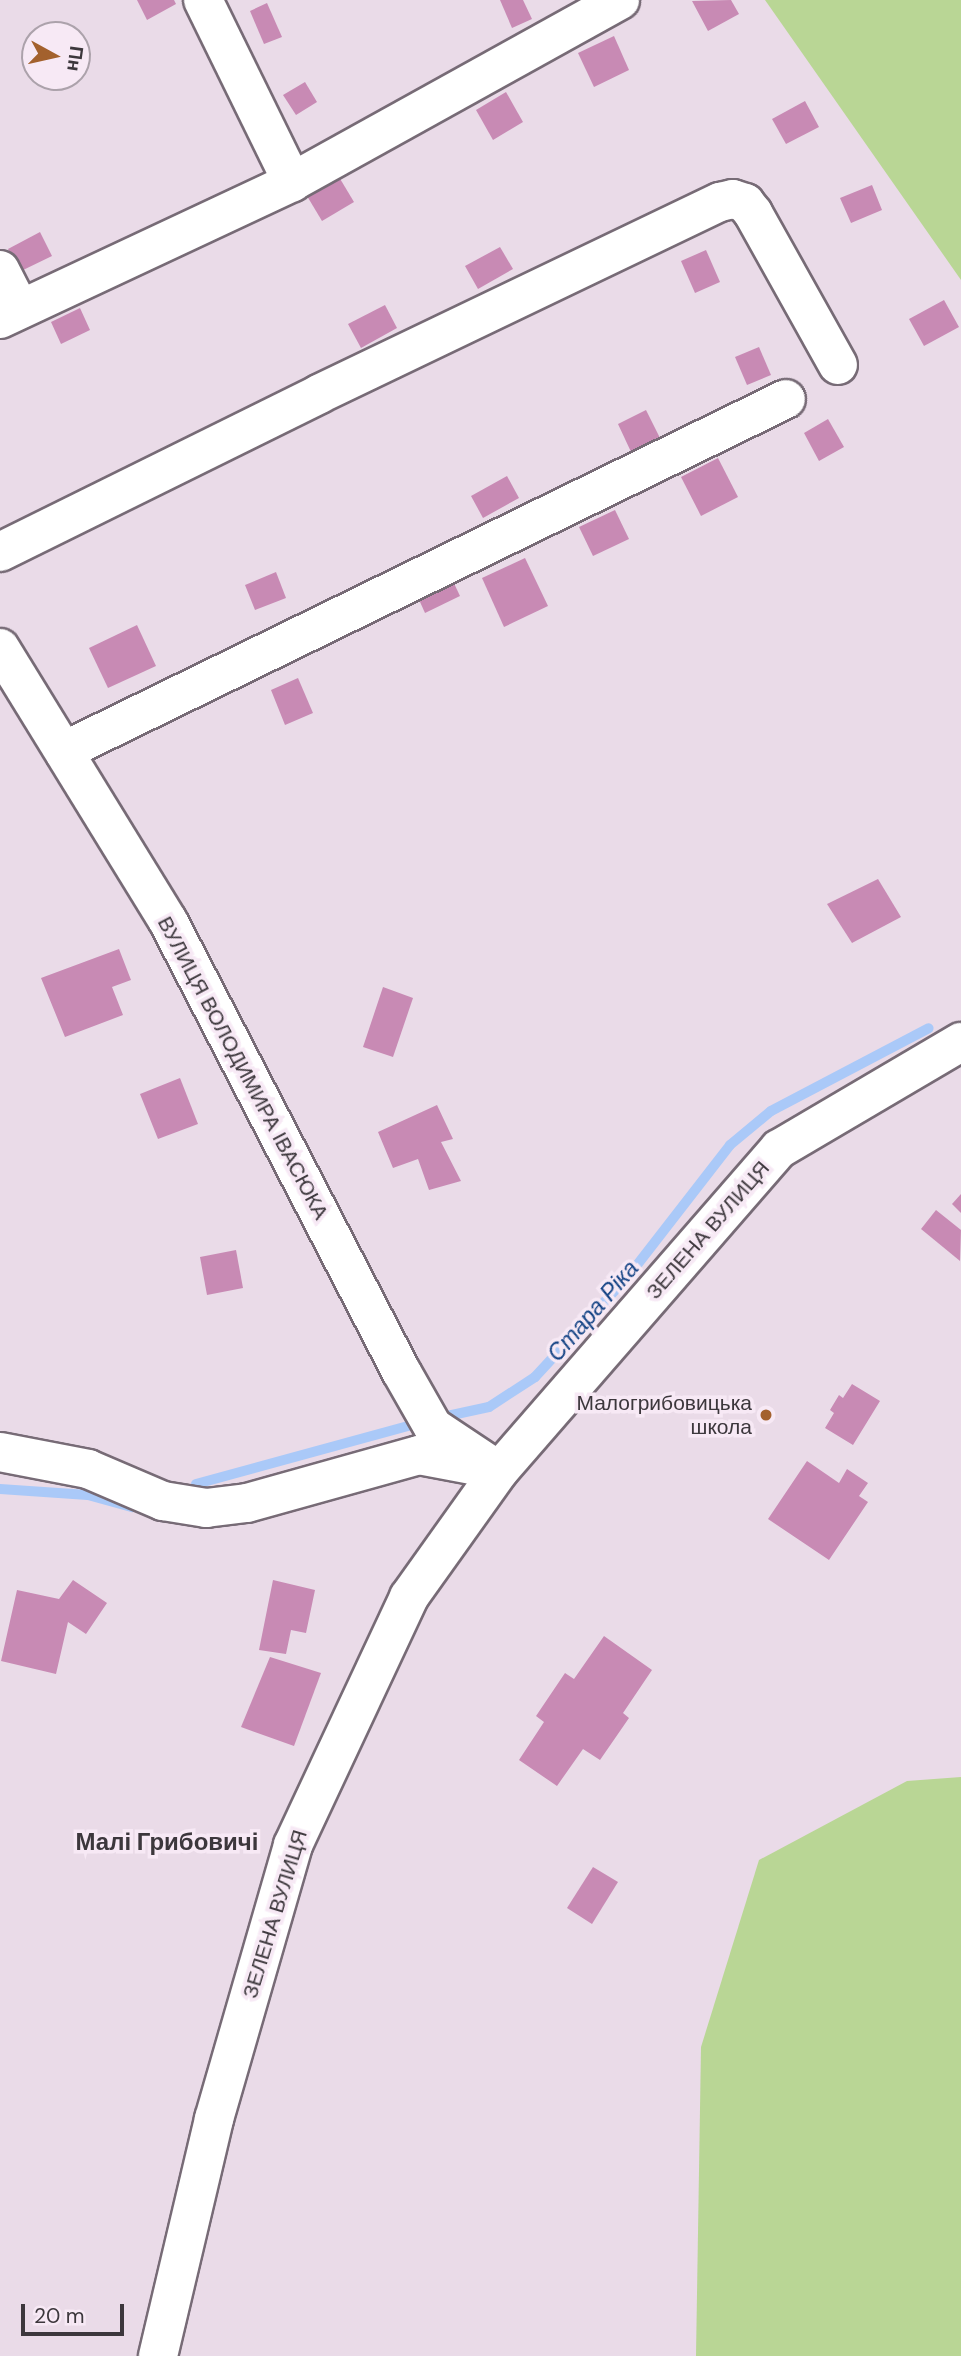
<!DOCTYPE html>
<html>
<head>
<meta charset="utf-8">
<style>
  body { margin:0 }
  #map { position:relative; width:961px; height:2356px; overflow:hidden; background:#eadbe8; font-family:"DM Sans",sans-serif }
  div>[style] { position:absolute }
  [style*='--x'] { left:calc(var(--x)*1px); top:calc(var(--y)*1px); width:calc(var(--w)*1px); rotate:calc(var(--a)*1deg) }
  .green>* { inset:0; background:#b9d695 }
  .stream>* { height:10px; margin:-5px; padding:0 5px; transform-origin:5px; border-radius:5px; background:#aac9f8 }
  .building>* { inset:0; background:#c88ab4 }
  .roads { filter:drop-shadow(2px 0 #776b76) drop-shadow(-2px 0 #776b76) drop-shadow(0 2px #776b76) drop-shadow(0 -2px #776b76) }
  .minor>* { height:38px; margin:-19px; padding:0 19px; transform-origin:19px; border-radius:19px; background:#fff }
  .dots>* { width:19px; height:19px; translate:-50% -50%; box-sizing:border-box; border:4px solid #f7e9f5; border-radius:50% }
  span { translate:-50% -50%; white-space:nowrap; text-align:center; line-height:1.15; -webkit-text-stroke:7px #f7e9f5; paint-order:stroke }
  .street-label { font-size:21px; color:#3c373c }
  .poi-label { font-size:21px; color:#3c373c }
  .right { translate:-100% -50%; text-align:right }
  .water-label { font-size:23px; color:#124284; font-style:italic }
  .quarter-label { font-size:24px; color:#3c373c; font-weight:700 }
  .north { position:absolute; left:21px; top:21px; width:70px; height:70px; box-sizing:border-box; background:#f7e9f5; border:2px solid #aca2ab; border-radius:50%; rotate:98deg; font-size:19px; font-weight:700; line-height:28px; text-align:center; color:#3c373c }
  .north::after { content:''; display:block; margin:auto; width:24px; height:32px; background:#a3612d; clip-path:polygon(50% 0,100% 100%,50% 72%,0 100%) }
  .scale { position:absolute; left:21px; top:2304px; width:103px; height:32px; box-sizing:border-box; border:4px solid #3c373c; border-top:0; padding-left:9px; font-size:21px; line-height:24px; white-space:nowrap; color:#3c373c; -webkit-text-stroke:5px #f7e9f5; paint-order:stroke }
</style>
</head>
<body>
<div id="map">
  <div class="green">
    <div style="clip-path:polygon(765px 0,961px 0,961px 280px)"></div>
    <div style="clip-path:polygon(961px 1777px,961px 2356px,696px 2356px,701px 2047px,759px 1860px,907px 1781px)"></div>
  </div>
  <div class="stream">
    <div style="--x:438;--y:1418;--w:52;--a:-12.2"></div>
    <div style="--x:489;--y:1407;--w:55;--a:-33.1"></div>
    <div style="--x:535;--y:1377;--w:140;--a:-47.3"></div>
    <div style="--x:630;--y:1274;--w:163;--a:-52.2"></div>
    <div style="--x:730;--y:1145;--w:53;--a:-39.7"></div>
    <div style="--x:771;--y:1111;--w:178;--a:-27.7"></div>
    <div style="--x:196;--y:1484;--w:234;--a:-15.3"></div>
    <div style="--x:0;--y:1489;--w:88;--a:3.9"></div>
    <div style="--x:88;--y:1495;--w:46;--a:15.3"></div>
  </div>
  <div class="building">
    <div style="clip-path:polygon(137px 0,174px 0,176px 4px,147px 20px)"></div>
    <div style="clip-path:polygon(500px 0,523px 0,532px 19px,512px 28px)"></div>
    <div style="clip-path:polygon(731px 0,739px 14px,708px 31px,692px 1px)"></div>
    <div style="clip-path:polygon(267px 3px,282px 37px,264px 44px,250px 11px)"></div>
    <div style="clip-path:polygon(614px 36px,629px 70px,594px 87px,578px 53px)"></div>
    <div style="clip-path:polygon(305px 82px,317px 102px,296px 115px,283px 95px)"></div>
    <div style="clip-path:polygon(506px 92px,523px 122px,493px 140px,476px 110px)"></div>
    <div style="clip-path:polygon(805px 101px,819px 127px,786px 144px,772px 119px)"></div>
    <div style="clip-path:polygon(336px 172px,354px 202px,322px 221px,304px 191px)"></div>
    <div style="clip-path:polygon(872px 185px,882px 210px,851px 223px,840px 198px)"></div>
    <div style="clip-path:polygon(40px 232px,52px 256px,19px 272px,8px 249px)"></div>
    <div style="clip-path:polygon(500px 247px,513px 269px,478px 289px,465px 266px)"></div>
    <div style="clip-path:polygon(706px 250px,720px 282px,695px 293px,681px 261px)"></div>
    <div style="clip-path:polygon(944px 300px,959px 327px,924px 346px,909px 319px)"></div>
    <div style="clip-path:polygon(385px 305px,397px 328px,361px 348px,348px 324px)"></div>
    <div style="clip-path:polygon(80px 308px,90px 330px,61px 344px,51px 322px)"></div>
    <div style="clip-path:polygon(759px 347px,771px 375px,747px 385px,735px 357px)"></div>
    <div style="clip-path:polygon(646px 410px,661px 440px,632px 454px,618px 424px)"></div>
    <div style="clip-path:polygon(828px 419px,844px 447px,819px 461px,804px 433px)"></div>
    <div style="clip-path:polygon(718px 458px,738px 497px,701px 516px,681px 477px)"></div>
    <div style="clip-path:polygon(507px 476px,519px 498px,483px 518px,471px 496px)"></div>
    <div style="clip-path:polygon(615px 510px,629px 539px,593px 556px,579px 527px)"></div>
    <div style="clip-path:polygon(525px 558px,548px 606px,504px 627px,482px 578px)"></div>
    <div style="clip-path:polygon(276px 572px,286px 598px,255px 610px,245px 585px)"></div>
    <div style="clip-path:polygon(451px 577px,460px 596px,425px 613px,416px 593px)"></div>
    <div style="clip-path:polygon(137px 625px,156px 666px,108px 688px,89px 648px)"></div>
    <div style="clip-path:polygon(298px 678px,313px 713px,285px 725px,271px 690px)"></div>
    <div style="clip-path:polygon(878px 879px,901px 917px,852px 943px,827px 904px)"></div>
    <div style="clip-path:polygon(119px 949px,131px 980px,112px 987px,123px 1015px,65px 1037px,41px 978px)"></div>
    <div style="clip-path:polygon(383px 987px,413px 998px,393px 1057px,363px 1047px)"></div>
    <div style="clip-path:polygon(180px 1078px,198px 1124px,158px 1139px,140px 1094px)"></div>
    <div style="clip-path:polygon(437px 1105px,453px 1139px,441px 1142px,461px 1181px,429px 1190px,418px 1159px,393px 1168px,378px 1132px)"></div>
    <div style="clip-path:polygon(961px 1194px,961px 1213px,952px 1204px)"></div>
    <div style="clip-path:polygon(936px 1210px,961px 1230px,960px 1261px,921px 1229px)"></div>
    <div style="clip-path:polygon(236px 1250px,243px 1288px,207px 1295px,200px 1257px)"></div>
    <div style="clip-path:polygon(852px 1384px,880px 1401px,853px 1445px,825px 1428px,834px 1413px,830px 1410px,839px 1395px,843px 1398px)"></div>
    <div style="clip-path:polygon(807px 1461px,839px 1483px,847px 1469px,868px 1483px,859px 1496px,868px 1502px,829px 1560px,768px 1519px)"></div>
    <div style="clip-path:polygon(73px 1580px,107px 1603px,86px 1634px,68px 1622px,56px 1674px,1px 1661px,17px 1590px,59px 1599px)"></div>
    <div style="clip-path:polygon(273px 1580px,315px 1590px,306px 1633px,291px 1630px,286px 1654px,259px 1650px)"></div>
    <div style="clip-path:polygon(604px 1636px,652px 1670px,623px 1713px,629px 1718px,600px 1760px,583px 1749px,557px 1786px,519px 1760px,544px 1722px,536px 1716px,565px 1673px,574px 1679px)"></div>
    <div style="clip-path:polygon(270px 1657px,321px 1673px,294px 1746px,241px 1727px)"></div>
    <div style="clip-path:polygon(593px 1867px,618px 1882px,592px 1924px,567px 1908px)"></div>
  </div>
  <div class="roads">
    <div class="minor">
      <div style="--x:203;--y:0;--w:203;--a:63.9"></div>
      <div style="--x:0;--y:270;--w:44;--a:62.9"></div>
      <div style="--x:0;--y:319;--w:323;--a:-25.1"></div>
      <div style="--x:292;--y:182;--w:375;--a:-29"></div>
      <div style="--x:0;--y:552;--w:356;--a:-26.3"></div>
      <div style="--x:319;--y:394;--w:445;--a:-25.6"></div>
      <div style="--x:720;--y:202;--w:13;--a:-13"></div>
      <div style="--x:733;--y:199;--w:13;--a:18"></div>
      <div style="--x:745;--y:203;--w:13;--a:51"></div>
      <div style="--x:753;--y:213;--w:174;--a:60.8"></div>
      <div style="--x:0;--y:648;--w:321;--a:58.4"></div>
      <div style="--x:168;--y:921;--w:507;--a:62.63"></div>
      <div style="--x:401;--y:1371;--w:64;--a:60.3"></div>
      <div style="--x:433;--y:1427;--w:79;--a:33.7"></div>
      <div style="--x:64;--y:751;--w:803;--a:-25.99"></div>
      <div style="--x:0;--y:1452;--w:90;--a:10.9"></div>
      <div style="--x:88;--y:1469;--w:82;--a:23.1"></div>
      <div style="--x:163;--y:1501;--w:44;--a:9.2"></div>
      <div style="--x:206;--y:1508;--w:41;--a:-7"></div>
      <div style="--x:247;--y:1503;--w:179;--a:-15.6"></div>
      <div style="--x:419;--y:1455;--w:58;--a:10.9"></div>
      <div style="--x:158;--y:2356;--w:244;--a:-76.7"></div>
      <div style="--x:214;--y:2119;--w:285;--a:-73.9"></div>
      <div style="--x:293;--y:1845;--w:274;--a:-64.9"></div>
      <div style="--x:409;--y:1597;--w:155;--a:-54.5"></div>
      <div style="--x:499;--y:1471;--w:427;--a:-49"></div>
      <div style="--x:779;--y:1149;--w:211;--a:-30.5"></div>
    </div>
  </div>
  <div class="dots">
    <div style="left:766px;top:1415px;background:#a3612d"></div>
  </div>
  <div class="street-label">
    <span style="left:243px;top:1068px;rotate:62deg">ВУЛИЦЯ ВОЛОДИМИРА ІВАСЮКА</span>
    <span style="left:708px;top:1230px;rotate:-49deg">ЗЕЛЕНА ВУЛИЦЯ</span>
    <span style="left:275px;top:1914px;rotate:-73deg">ЗЕЛЕНА ВУЛИЦЯ</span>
  </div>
  <div class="poi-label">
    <span class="right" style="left:752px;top:1415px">Малогрибовицька<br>школа</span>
  </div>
  <div class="water-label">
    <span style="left:593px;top:1311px;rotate:-49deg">Стара Ріка</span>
  </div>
  <div class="quarter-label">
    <span style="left:167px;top:1842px">Малі Грибовичі</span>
  </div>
  <div class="north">Пн</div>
  <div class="scale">20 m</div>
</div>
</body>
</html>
